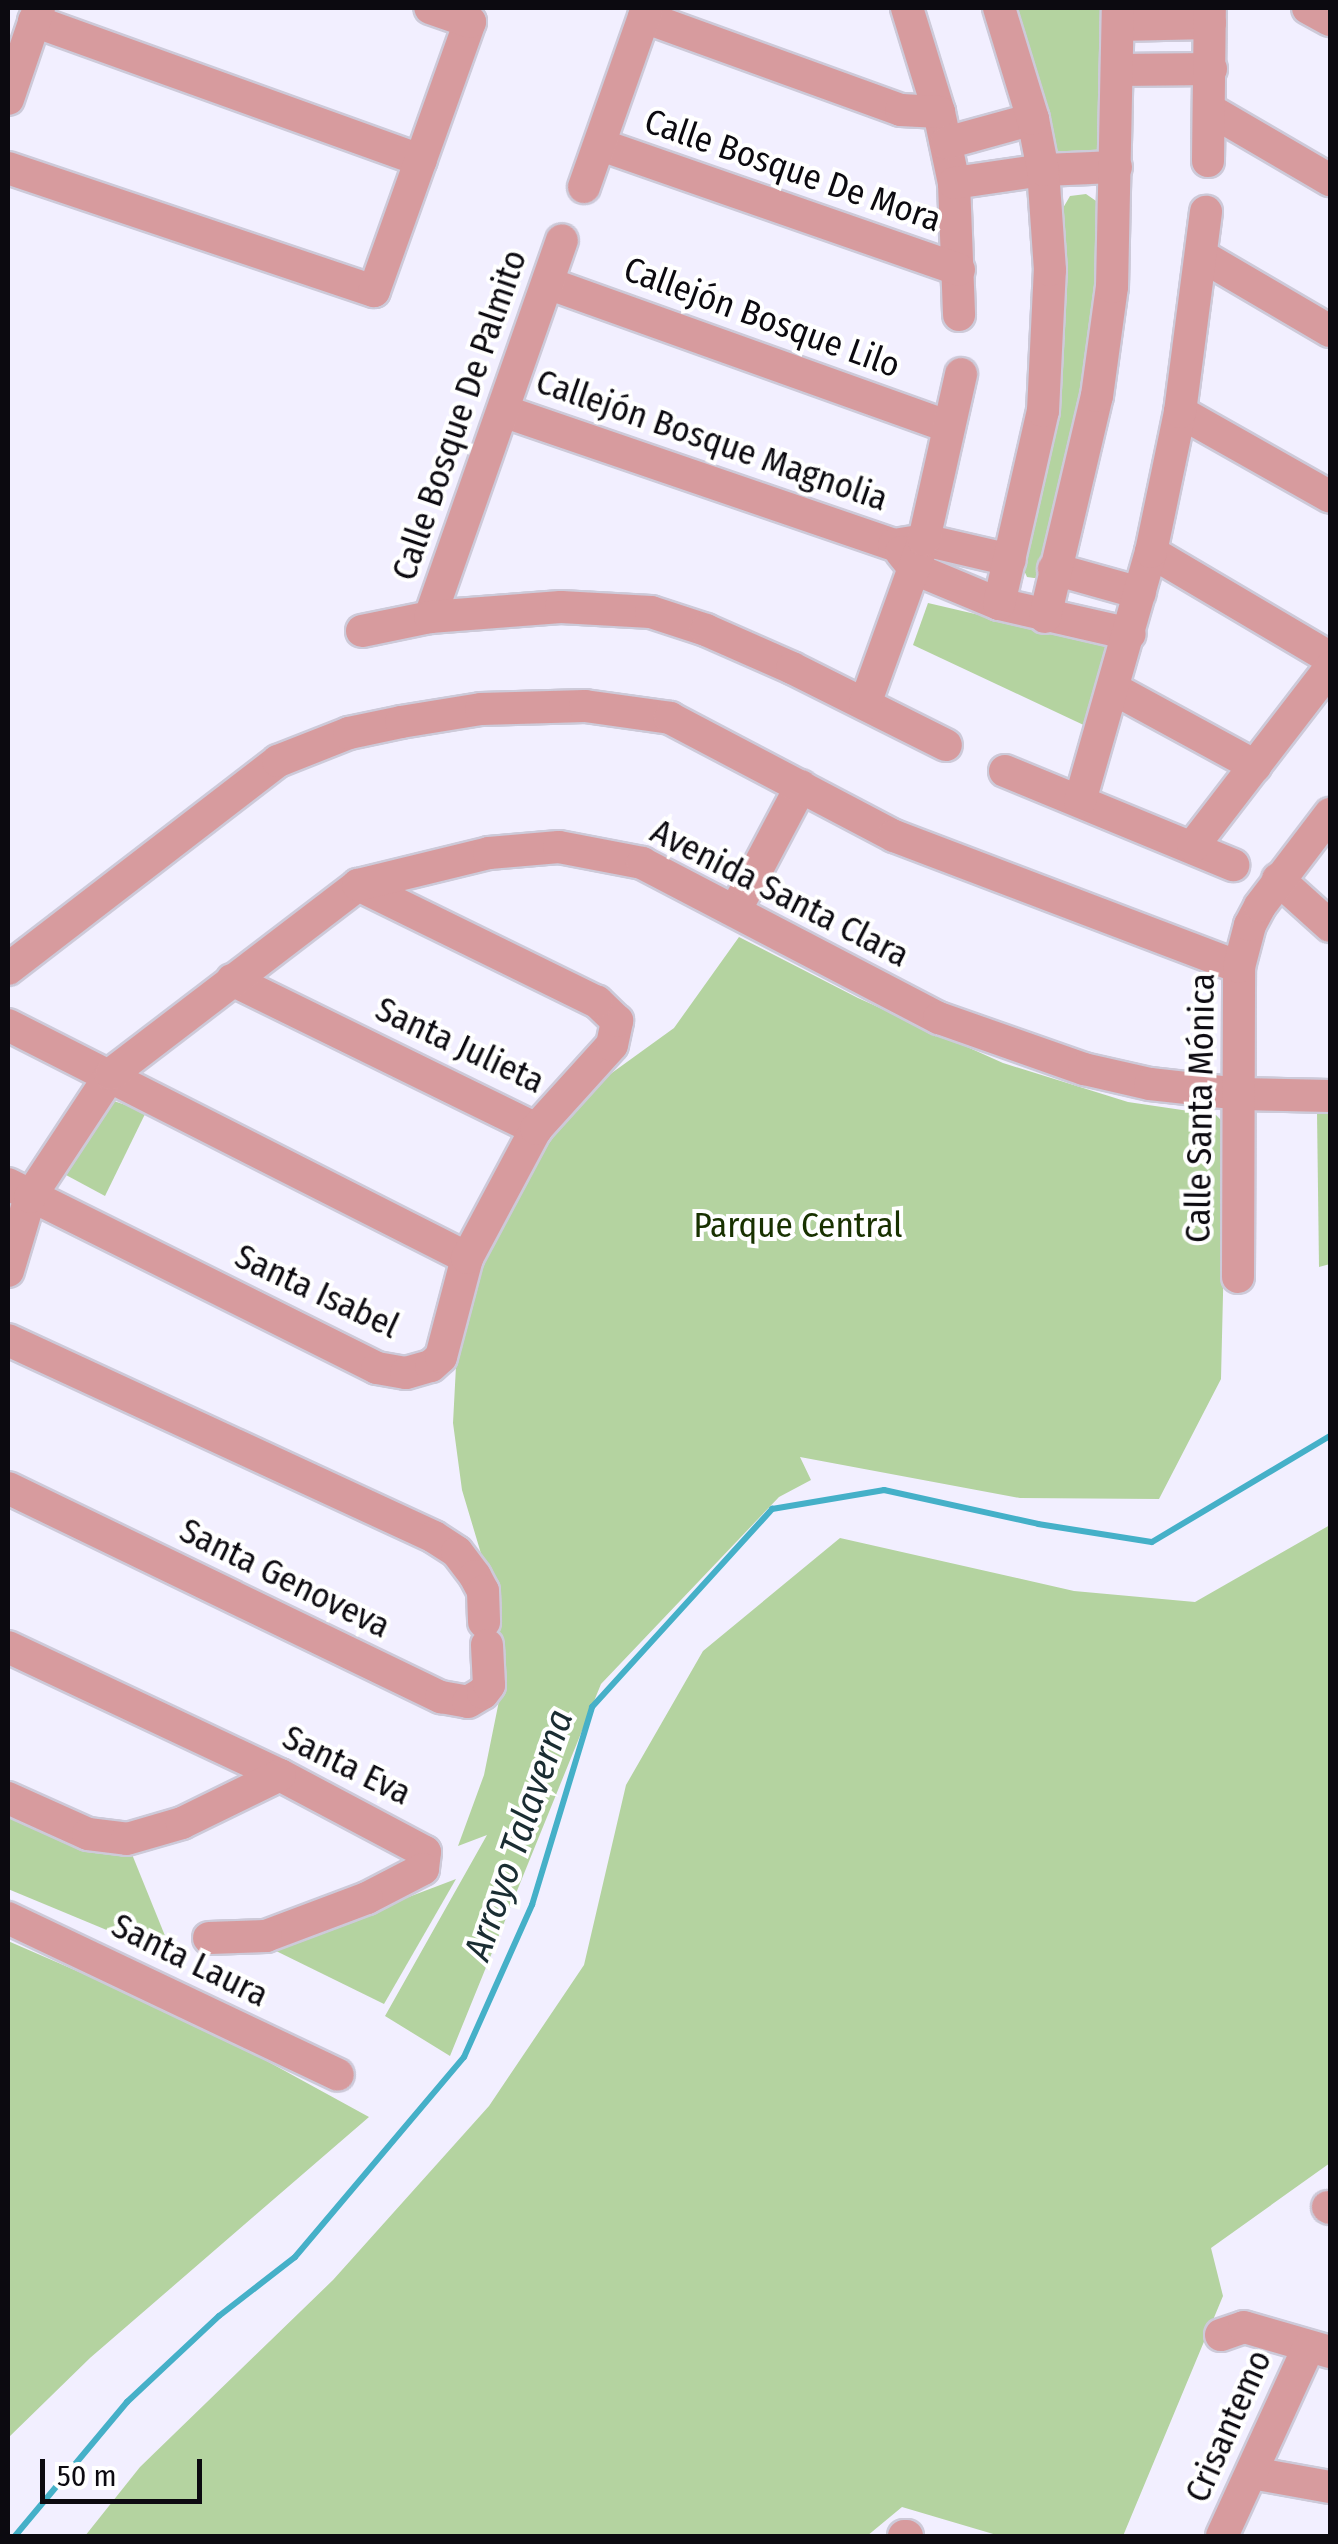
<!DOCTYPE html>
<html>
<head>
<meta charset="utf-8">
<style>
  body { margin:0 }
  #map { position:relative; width:1338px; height:2544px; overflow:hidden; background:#f2efff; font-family:"Fira Sans Condensed",sans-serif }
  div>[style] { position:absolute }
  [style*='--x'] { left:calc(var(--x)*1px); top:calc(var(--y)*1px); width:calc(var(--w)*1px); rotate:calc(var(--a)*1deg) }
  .green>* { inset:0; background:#b4d3a0 }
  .stream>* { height:6px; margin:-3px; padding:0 3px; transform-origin:3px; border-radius:3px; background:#45b0c8 }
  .roads { filter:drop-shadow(2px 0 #cdcad9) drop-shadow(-2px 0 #cdcad9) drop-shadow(0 2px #cdcad9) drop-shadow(0 -2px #cdcad9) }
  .minor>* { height:32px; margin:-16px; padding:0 16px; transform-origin:16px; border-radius:16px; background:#d79b9e }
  span { translate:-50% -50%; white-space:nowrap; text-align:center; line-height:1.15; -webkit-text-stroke:8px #fff; paint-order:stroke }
  .street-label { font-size:35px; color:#0c0a10 }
  .park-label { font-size:35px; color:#183100 }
  .water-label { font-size:38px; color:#1a2d32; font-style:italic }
  .frame { position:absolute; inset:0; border:10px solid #0c0a10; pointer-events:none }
  .scale { position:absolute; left:40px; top:2459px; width:162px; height:45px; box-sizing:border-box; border:5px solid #0c0a10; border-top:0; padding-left:12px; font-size:30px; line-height:35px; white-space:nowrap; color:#0c0a10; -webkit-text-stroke:8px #fff; paint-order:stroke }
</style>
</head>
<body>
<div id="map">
  <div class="green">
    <div style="clip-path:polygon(1011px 8px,1108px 8px,1102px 147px,1094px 154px,1060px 154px,1053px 147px)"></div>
    <div style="clip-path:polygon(1086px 194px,1099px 203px,1099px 274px,1084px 387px,1039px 578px,1034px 578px,1027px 577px,1022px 566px,1039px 505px,1059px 400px,1063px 208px,1070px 196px)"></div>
    <div style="clip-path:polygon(928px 603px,1109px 645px,1090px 728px,913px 645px)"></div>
    <div style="clip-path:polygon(739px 937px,858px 998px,1003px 1063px,1128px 1102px,1216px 1115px,1227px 1126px,1221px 1379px,1159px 1499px,1020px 1498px,800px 1457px,811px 1480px,779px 1497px,601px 1684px,450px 2056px,385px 2016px,487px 1835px,458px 1846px,484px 1775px,501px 1691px,500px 1642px,488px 1577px,462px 1490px,453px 1423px,456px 1366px,472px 1288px,493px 1229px,544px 1135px,591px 1088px,674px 1028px)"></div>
    <div style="clip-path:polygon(111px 1100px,146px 1112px,105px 1196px,66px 1175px)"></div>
    <div style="clip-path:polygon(1330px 1110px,1330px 1264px,1319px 1267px,1317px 1112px)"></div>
    <div style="clip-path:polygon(1330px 1525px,1330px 2163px,1211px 2248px,1223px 2296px,1123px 2536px,1000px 2536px,902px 2507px,867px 2536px,85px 2536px,140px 2467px,333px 2280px,489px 2106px,584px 1965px,626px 1785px,703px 1651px,840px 1538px,1074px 1591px,1195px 1602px)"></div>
    <div style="clip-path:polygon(8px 1802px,127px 1842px,174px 1958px,8px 1889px)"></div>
    <div style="clip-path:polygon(456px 1879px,384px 2004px,272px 1949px)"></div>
    <div style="clip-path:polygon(8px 1941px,199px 2024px,369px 2117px,90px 2358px,8px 2438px)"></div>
  </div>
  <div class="stream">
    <div style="--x:15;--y:2536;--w:175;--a:-50.1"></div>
    <div style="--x:127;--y:2402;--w:126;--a:-43.1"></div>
    <div style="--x:219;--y:2316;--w:96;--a:-37.8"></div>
    <div style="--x:295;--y:2257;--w:262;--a:-49.8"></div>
    <div style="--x:464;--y:2057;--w:167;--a:-65.9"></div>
    <div style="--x:532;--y:1905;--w:207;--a:-73.1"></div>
    <div style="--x:592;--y:1707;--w:268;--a:-47.7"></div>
    <div style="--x:772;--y:1509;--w:114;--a:-9.6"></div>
    <div style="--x:884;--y:1490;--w:158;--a:12.4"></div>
    <div style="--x:1038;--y:1524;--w:115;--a:9"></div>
    <div style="--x:1152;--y:1542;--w:207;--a:-30.8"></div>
  </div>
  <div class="roads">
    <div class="minor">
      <div style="--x:907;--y:8;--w:109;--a:72.9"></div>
      <div style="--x:939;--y:112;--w:73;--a:78.1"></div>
      <div style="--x:954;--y:183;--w:132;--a:87.8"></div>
      <div style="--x:1308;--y:8;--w:25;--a:29"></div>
      <div style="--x:644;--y:17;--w:273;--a:19.9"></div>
      <div style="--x:901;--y:110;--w:38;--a:3"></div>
      <div style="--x:34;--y:21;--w:411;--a:19.8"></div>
      <div style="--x:1118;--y:25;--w:92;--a:-1.2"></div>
      <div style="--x:1118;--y:70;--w:93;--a:-0.6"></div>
      <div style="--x:8;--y:99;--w:96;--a:-71.2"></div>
      <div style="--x:1210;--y:110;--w:139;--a:30.3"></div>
      <div style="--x:946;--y:143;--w:90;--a:-15.4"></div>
      <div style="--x:601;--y:145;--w:379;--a:19.2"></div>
      <div style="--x:1208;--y:161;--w:153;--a:-89.3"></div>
      <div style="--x:8;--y:168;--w:386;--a:18.6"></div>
      <div style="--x:374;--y:291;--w:286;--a:-70.4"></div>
      <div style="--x:470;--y:22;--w:42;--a:-160.7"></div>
      <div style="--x:954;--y:183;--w:90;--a:-8.3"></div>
      <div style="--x:1043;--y:170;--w:73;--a:-2.4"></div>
      <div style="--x:584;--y:187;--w:190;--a:-70.6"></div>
      <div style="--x:1202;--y:256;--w:148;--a:30.4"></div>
      <div style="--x:550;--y:284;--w:422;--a:19.7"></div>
      <div style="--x:503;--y:411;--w:413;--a:18.9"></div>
      <div style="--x:894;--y:545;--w:30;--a:-9"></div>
      <div style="--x:924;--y:540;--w:88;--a:13.1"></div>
      <div style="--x:1180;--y:412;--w:172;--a:29.5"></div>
      <div style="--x:901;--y:552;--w:22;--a:51"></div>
      <div style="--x:915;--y:569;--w:91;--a:22.6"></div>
      <div style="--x:999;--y:604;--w:134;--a:12.9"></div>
      <div style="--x:1151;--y:552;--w:208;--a:30.6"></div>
      <div style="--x:1054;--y:569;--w:89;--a:15.6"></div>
      <div style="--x:999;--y:604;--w:198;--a:-77.2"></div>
      <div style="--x:1043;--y:411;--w:141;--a:-87.2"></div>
      <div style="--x:1050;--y:270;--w:100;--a:-94"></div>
      <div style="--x:1043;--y:170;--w:52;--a:-101.1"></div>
      <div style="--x:1033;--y:119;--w:116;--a:-107"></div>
      <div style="--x:430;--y:617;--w:399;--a:-70.7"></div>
      <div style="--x:1045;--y:617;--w:227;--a:-76.8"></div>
      <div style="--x:1097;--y:396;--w:110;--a:-82.2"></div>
      <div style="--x:1112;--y:287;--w:279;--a:-88.8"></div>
      <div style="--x:362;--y:631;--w:69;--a:-11.6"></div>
      <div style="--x:430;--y:617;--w:131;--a:-4.4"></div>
      <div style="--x:561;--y:607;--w:90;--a:3.2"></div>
      <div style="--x:651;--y:612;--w:58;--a:18.1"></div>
      <div style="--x:706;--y:630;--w:94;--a:23.8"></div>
      <div style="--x:792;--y:668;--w:172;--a:26.6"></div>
      <div style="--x:1114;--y:689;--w:161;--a:28.6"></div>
      <div style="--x:865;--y:704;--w:174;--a:-70.2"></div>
      <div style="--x:924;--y:540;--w:170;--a:-77.4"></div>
      <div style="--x:1005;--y:771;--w:247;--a:22.4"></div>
      <div style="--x:1080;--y:801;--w:259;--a:-74.1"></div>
      <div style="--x:1151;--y:552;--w:143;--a:-78.3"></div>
      <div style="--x:1180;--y:412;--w:202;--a:-82.6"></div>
      <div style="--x:1193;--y:846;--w:225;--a:-52.4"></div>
      <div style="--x:1278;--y:879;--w:70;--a:42.1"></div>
      <div style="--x:736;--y:909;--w:139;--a:-62.1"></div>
      <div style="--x:8;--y:969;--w:341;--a:-37.6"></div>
      <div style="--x:278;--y:761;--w:76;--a:-21.5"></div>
      <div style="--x:349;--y:733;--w:53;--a:-11.9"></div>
      <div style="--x:401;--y:722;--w:81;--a:-9.2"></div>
      <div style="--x:481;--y:709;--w:104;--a:-1.7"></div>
      <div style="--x:585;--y:706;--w:86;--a:8"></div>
      <div style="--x:670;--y:718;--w:253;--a:27.8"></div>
      <div style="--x:894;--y:836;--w:369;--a:20.8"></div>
      <div style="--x:232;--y:980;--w:339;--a:26.1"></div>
      <div style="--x:8;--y:1025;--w:515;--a:26.91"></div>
      <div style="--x:8;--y:1184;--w:412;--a:26.5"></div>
      <div style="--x:377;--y:1368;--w:29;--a:10"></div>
      <div style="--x:406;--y:1373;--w:26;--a:-16"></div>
      <div style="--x:431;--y:1366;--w:13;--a:-42"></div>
      <div style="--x:441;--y:1357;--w:102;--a:-75.3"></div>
      <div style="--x:467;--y:1258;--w:146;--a:-61.9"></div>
      <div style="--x:536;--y:1129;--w:113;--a:-47.9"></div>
      <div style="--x:612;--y:1045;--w:25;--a:-78"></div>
      <div style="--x:617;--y:1021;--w:28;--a:-136"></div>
      <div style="--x:597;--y:1002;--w:266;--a:-153.9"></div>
      <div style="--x:8;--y:1271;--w:77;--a:-73.4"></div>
      <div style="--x:30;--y:1197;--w:147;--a:-56.6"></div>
      <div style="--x:111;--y:1074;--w:311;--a:-37.4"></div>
      <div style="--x:358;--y:885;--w:135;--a:-13.7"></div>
      <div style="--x:489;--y:853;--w:70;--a:-4.9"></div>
      <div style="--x:559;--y:847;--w:85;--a:10.9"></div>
      <div style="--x:642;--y:863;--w:335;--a:27.6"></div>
      <div style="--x:939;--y:1018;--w:154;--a:19.4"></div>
      <div style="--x:1084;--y:1069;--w:68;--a:12.8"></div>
      <div style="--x:1150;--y:1084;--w:92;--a:6.3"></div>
      <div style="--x:1241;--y:1094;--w:89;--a:1.3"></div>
      <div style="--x:1238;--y:1277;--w:310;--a:-89.8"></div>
      <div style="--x:1239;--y:967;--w:43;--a:-75.3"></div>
      <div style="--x:1250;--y:925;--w:21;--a:-62"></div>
      <div style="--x:1260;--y:906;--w:116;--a:-52.7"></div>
      <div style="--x:8;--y:1340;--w:469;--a:24.8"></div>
      <div style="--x:434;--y:1537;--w:27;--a:33"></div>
      <div style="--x:457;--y:1552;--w:30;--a:53"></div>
      <div style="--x:475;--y:1576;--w:17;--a:62"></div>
      <div style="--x:483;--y:1591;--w:31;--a:88"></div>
      <div style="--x:8;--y:1488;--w:481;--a:25.8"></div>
      <div style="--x:441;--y:1697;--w:27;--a:10"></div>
      <div style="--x:468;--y:1702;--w:17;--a:-31"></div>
      <div style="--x:483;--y:1693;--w:10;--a:-53"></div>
      <div style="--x:489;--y:1685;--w:40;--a:-92.9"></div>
      <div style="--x:8;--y:1647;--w:301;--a:25.2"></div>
      <div style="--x:280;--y:1775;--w:164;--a:28"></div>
      <div style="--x:425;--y:1852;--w:17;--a:97"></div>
      <div style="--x:423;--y:1869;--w:63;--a:152.6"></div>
      <div style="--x:367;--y:1898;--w:108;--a:159.4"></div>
      <div style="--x:266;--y:1936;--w:57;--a:178"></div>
      <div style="--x:8;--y:1798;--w:88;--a:24.2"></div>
      <div style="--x:88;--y:1834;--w:39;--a:7"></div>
      <div style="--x:127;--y:1839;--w:57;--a:-16.2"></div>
      <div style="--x:182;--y:1823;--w:109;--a:-26.1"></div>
      <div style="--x:8;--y:1918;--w:365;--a:25.4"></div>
      <div style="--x:1328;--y:2207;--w:2;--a:27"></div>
      <div style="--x:1221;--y:2335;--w:24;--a:-19"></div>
      <div style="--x:1244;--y:2327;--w:90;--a:16.2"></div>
      <div style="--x:1252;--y:2473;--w:79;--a:10.2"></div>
      <div style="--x:904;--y:2536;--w:3;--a:0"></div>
      <div style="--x:1222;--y:2536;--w:207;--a:-65.4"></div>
    </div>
  </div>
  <div class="street-label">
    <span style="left:793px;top:170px;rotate:19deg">Calle Bosque De Mora</span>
    <span style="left:762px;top:317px;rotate:20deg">Callejón Bosque Lilo</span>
    <span style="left:459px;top:415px;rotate:-71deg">Calle Bosque De Palmito</span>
    <span style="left:712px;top:440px;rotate:19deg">Callejón Bosque Magnolia</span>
    <span style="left:780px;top:893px;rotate:27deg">Avenida Santa Clara</span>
    <span style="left:460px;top:1045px;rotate:25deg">Santa Julieta</span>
    <span style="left:1200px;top:1108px;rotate:-89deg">Calle Santa Mónica</span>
    <span style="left:317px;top:1291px;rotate:25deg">Santa Isabel</span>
    <span style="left:285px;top:1578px;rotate:26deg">Santa Genoveva</span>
    <span style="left:347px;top:1765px;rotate:26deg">Santa Eva</span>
    <span style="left:190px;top:1960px;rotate:26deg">Santa Laura</span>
    <span style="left:1228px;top:2426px;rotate:-66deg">Crisantemo</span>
  </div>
  <div class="park-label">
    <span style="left:798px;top:1225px">Parque Central</span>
  </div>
  <div class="water-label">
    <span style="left:519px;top:1835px;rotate:-71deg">Arroyo Talaverna</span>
  </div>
  <div class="frame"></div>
  <div class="scale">50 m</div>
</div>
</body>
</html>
